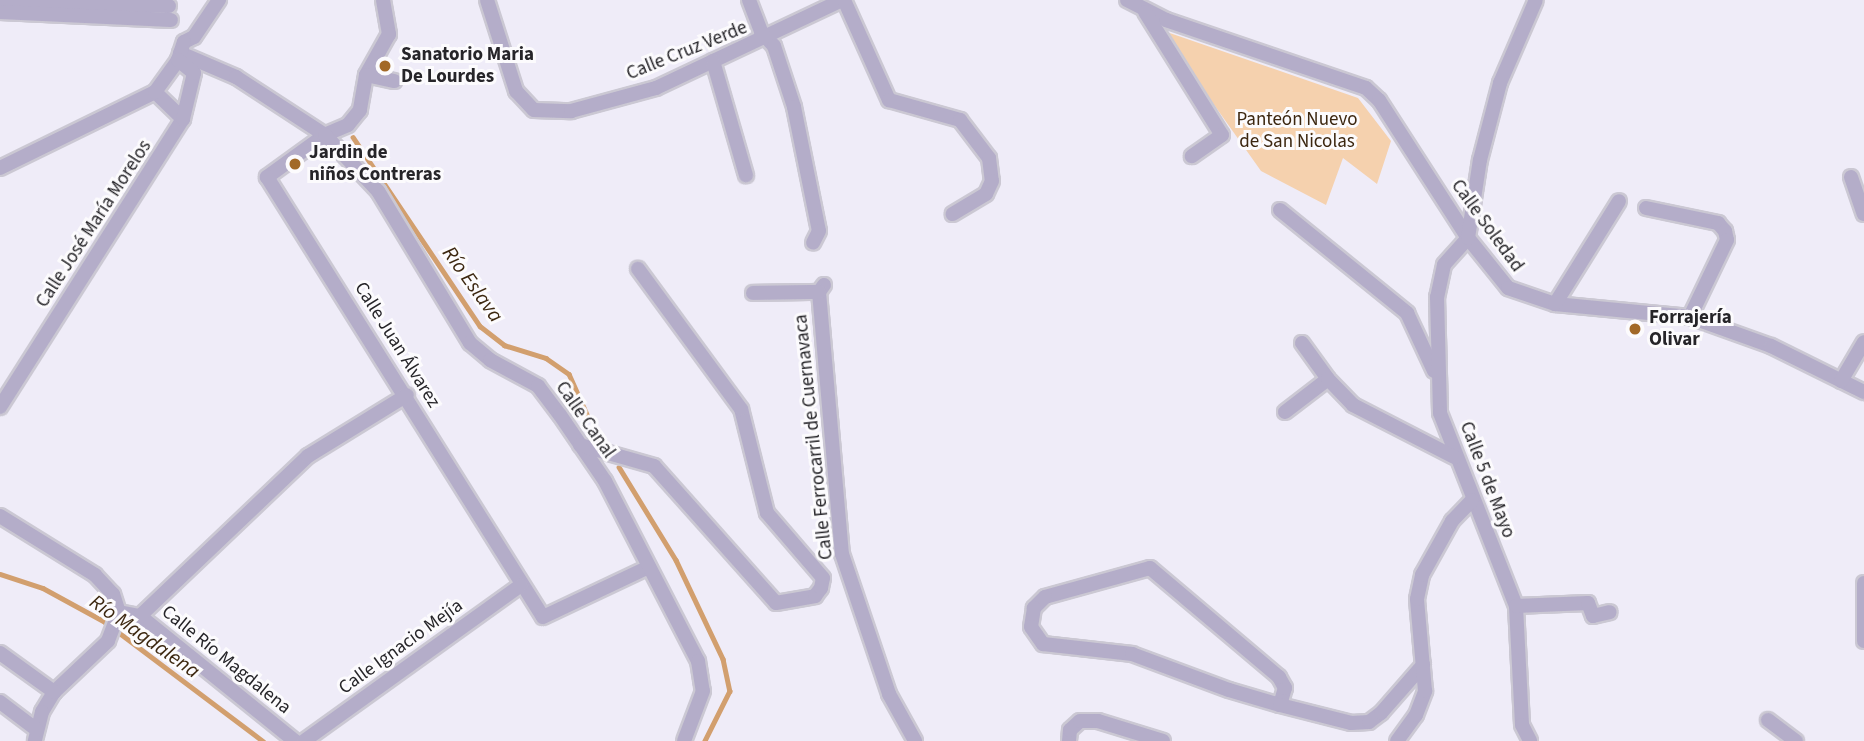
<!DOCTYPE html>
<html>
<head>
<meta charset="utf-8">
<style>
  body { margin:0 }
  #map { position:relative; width:1864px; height:741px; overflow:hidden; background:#efecf8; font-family:"Source Sans 3",sans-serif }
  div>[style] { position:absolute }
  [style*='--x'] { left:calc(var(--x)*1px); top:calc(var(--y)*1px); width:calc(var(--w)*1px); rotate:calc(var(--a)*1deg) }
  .green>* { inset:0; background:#f5d1ae }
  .stream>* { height:4.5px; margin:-2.25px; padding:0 2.25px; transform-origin:2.25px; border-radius:2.25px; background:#d29f6e }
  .roads { filter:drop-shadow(2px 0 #cbc8d3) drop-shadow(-2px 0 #cbc8d3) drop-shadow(0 2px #cbc8d3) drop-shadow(0 -2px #cbc8d3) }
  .minor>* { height:14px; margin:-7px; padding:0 7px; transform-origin:7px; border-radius:7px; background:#b4adc9 }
  .dots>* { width:19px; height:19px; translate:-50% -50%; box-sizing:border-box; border:4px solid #fcfbfd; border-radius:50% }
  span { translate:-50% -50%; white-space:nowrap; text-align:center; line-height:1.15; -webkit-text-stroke:6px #fcfbfd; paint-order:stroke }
  .street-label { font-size:19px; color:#262529 }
  .poi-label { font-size:19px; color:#262529; font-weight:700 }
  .left { translate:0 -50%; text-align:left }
  .park-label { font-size:19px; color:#3c2710 }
  .water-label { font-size:21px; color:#3d2811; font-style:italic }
</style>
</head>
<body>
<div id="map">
  <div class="green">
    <div style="clip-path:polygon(1161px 30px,1358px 98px,1391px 141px,1377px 184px,1343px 158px,1326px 205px,1261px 171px)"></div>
  </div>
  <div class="stream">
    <div style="--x:353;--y:137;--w:228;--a:56.1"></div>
    <div style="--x:480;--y:326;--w:31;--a:38"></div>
    <div style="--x:504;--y:345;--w:44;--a:17.2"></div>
    <div style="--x:546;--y:358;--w:28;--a:35"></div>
    <div style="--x:569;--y:374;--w:49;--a:66"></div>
    <div style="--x:619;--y:467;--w:109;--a:58.5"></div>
    <div style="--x:676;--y:560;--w:110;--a:64.6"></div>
    <div style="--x:723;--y:659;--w:33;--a:78"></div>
    <div style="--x:730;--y:691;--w:56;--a:116.6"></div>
    <div style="--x:0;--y:574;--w:45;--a:18"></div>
    <div style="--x:43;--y:588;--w:71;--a:28.7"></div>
    <div style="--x:105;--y:622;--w:198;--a:37"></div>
  </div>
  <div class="roads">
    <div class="minor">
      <div style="--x:383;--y:0;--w:35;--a:80"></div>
      <div style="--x:389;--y:34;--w:47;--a:119.3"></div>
      <div style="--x:366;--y:75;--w:36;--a:100"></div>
      <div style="--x:360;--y:110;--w:19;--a:129"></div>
      <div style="--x:348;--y:125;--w:25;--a:157"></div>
      <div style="--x:325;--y:135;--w:72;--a:144.1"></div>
      <div style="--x:267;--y:177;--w:519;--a:57.9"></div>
      <div style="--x:543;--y:617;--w:117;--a:-25.3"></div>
      <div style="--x:487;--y:0;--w:96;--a:72.3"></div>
      <div style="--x:516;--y:91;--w:26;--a:47"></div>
      <div style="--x:534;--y:110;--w:37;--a:2"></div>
      <div style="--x:571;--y:111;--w:88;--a:-15.1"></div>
      <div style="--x:656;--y:88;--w:206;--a:-25.3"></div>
      <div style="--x:749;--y:0;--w:34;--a:69"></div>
      <div style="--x:761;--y:32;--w:19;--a:47"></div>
      <div style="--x:774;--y:46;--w:64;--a:71.8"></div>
      <div style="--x:794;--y:107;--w:126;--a:78.6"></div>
      <div style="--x:819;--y:231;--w:13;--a:117"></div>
      <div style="--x:844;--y:0;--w:110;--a:65.8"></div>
      <div style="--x:889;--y:100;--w:74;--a:15.7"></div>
      <div style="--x:960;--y:120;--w:48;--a:52.7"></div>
      <div style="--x:989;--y:158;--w:23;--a:83"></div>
      <div style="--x:992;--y:181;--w:14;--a:115"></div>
      <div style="--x:986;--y:194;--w:39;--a:149"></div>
      <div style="--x:1127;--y:0;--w:44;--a:27.1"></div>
      <div style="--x:1166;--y:20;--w:211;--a:18.8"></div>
      <div style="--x:1366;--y:88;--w:18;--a:43"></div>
      <div style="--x:1379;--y:100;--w:164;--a:57.2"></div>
      <div style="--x:1468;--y:238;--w:64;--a:51.3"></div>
      <div style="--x:1508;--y:288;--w:50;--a:18.8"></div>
      <div style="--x:1555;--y:304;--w:136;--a:5.5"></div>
      <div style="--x:1690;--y:317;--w:86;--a:19.7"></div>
      <div style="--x:1771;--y:346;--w:104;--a:26.3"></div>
      <div style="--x:0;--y:1;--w:169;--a:1.7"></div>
      <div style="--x:0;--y:12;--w:171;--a:2.7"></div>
      <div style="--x:1145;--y:12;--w:145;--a:58"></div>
      <div style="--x:1222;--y:135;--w:37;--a:145"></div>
      <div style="--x:184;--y:42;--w:11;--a:-27"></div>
      <div style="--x:194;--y:37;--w:45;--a:-56"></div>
      <div style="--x:180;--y:53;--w:61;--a:23.2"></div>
      <div style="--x:236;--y:77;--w:106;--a:33.1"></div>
      <div style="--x:325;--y:135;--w:77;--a:46.6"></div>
      <div style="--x:378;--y:191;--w:178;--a:58.8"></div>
      <div style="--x:470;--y:343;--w:26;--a:40"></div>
      <div style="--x:490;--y:360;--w:55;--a:28.4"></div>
      <div style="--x:538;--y:386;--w:36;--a:53"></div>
      <div style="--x:560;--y:415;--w:80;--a:55.7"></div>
      <div style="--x:605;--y:481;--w:203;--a:62.7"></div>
      <div style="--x:698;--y:661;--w:30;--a:81"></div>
      <div style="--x:703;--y:691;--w:53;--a:110.8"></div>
      <div style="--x:713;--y:61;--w:119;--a:73.9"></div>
      <div style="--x:366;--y:75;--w:29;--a:12"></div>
      <div style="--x:155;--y:92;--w:39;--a:44"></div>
      <div style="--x:0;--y:168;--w:173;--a:-26.1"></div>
      <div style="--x:155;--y:92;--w:39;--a:-54"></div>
      <div style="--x:178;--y:60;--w:19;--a:-72"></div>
      <div style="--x:1851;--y:177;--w:39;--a:71"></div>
      <div style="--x:1646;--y:208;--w:74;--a:11.8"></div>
      <div style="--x:1718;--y:223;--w:11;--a:49"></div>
      <div style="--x:1725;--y:231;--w:9;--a:77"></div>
      <div style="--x:1727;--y:240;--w:85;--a:115.7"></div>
      <div style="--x:1280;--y:210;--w:164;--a:39"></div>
      <div style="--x:1407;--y:313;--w:64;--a:65"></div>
      <div style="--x:1468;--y:238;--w:36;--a:132"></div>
      <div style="--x:1444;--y:265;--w:33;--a:102"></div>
      <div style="--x:1437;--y:297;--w:116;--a:88.5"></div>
      <div style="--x:1440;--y:413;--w:207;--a:68.5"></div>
      <div style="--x:1516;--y:606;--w:119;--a:87.1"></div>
      <div style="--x:1522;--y:725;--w:18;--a:63"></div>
      <div style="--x:1468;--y:238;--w:79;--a:-81.3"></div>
      <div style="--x:1480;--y:160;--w:80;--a:-75.4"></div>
      <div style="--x:1500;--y:83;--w:90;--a:-66.6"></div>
      <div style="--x:824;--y:285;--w:9;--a:126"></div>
      <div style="--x:819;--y:292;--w:263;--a:85"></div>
      <div style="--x:842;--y:554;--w:148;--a:71.4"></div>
      <div style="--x:889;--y:694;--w:54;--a:61"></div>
      <div style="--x:753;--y:293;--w:66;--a:-0.9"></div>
      <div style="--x:1555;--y:304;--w:121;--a:-58.1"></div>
      <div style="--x:1302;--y:343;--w:44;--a:54.2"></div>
      <div style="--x:1841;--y:381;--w:45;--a:-59.5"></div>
      <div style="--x:0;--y:407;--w:341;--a:-57.6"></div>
      <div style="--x:183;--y:119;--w:47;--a:-76.6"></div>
      <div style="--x:194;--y:73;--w:21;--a:-141"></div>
      <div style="--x:1285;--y:412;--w:54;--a:-37.5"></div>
      <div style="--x:1328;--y:379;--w:36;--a:46"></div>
      <div style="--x:1353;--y:405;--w:114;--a:27.2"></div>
      <div style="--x:580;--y:445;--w:77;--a:15.8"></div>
      <div style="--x:654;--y:466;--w:183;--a:48.3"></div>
      <div style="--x:776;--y:603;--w:40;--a:-10"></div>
      <div style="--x:815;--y:596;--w:10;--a:-53"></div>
      <div style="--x:821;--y:588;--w:10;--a:-79"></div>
      <div style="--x:823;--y:578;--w:86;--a:-130.7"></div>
      <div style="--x:767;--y:513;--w:107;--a:-104"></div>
      <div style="--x:741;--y:409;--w:174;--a:-126.3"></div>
      <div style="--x:0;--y:516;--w:112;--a:31.8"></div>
      <div style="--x:95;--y:575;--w:26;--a:47"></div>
      <div style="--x:113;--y:594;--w:19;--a:72"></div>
      <div style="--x:119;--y:612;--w:31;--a:111"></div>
      <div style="--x:108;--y:641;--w:74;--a:136.6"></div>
      <div style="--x:54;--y:692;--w:23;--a:121"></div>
      <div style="--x:42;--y:712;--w:30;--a:104"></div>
      <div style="--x:1864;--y:583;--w:58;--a:90"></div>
      <div style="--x:1516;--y:606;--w:72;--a:-2.4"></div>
      <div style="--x:1588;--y:603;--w:14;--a:69"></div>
      <div style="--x:1593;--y:616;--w:17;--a:-13"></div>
      <div style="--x:119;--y:612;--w:21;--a:11"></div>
      <div style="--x:140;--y:616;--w:199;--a:38.9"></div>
      <div style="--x:140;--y:616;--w:232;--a:-43.6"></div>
      <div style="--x:308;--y:456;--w:116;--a:-31.6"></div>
      <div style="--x:0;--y:653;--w:67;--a:35.8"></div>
      <div style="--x:0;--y:702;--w:46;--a:37.1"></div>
      <div style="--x:1280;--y:705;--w:18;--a:-74"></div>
      <div style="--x:1285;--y:688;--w:13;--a:-119"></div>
      <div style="--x:1279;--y:677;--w:169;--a:-139.8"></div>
      <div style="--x:1150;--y:568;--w:109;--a:164.6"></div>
      <div style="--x:1045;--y:597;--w:16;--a:135"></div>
      <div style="--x:1034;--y:608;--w:19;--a:99"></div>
      <div style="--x:1031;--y:627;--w:21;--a:55"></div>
      <div style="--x:1043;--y:644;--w:90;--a:6.4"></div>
      <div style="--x:1132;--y:654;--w:103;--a:20.4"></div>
      <div style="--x:1229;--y:690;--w:53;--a:16.4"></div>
      <div style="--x:1280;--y:705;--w:73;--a:14.2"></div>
      <div style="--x:1351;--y:723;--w:18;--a:-3"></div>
      <div style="--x:1369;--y:722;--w:15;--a:-37"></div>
      <div style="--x:1381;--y:713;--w:64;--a:-48.8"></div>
      <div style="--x:1768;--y:720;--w:35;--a:37"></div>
      <div style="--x:304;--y:741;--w:267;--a:-35.7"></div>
      <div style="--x:1069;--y:741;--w:11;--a:-85"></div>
      <div style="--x:1070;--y:730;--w:13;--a:-42"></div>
      <div style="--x:1080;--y:721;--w:18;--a:0"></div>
      <div style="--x:1098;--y:721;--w:68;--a:17.1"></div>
      <div style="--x:1397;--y:741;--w:32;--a:-54"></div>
      <div style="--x:1416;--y:715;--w:26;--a:-69"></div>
      <div style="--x:1425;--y:691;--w:92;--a:-95"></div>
      <div style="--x:1417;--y:599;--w:25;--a:-78"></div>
      <div style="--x:1422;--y:575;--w:62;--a:-60.9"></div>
      <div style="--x:1452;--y:521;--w:29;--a:-46"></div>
    </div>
  </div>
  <div class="dots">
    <div style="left:385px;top:66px;background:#a26928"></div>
    <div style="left:295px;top:164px;background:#a26928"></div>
    <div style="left:1635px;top:329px;background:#a26928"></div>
  </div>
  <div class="street-label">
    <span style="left:687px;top:51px;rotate:-22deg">Calle Cruz Verde</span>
    <span style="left:94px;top:224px;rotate:-57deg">Calle José María Morelos</span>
    <span style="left:1487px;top:226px;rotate:54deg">Calle Soledad</span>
    <span style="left:397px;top:345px;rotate:58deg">Calle Juan Álvarez</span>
    <span style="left:585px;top:420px;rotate:55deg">Calle Canal</span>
    <span style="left:814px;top:437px;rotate:-96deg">Calle Ferrocarril de Cuernavaca</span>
    <span style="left:1487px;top:480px;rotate:69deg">Calle 5 de Mayo</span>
    <span style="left:401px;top:647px;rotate:-36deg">Calle Ignacio Mejía</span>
    <span style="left:226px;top:660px;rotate:39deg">Calle Río Magdalena</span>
  </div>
  <div class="poi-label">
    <span class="left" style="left:401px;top:66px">Sanatorio Maria<br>De Lourdes</span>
    <span class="left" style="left:309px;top:164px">Jardin de<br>niños Contreras</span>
    <span class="left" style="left:1649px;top:329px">Forrajería<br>Olivar</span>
  </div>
  <div class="park-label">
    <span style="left:1297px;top:131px">Panteón Nuevo<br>de San Nicolas</span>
  </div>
  <div class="water-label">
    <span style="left:473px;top:284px;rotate:54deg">Río Eslava</span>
    <span style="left:145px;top:636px;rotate:35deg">Río Magdalena</span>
  </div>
</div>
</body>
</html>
